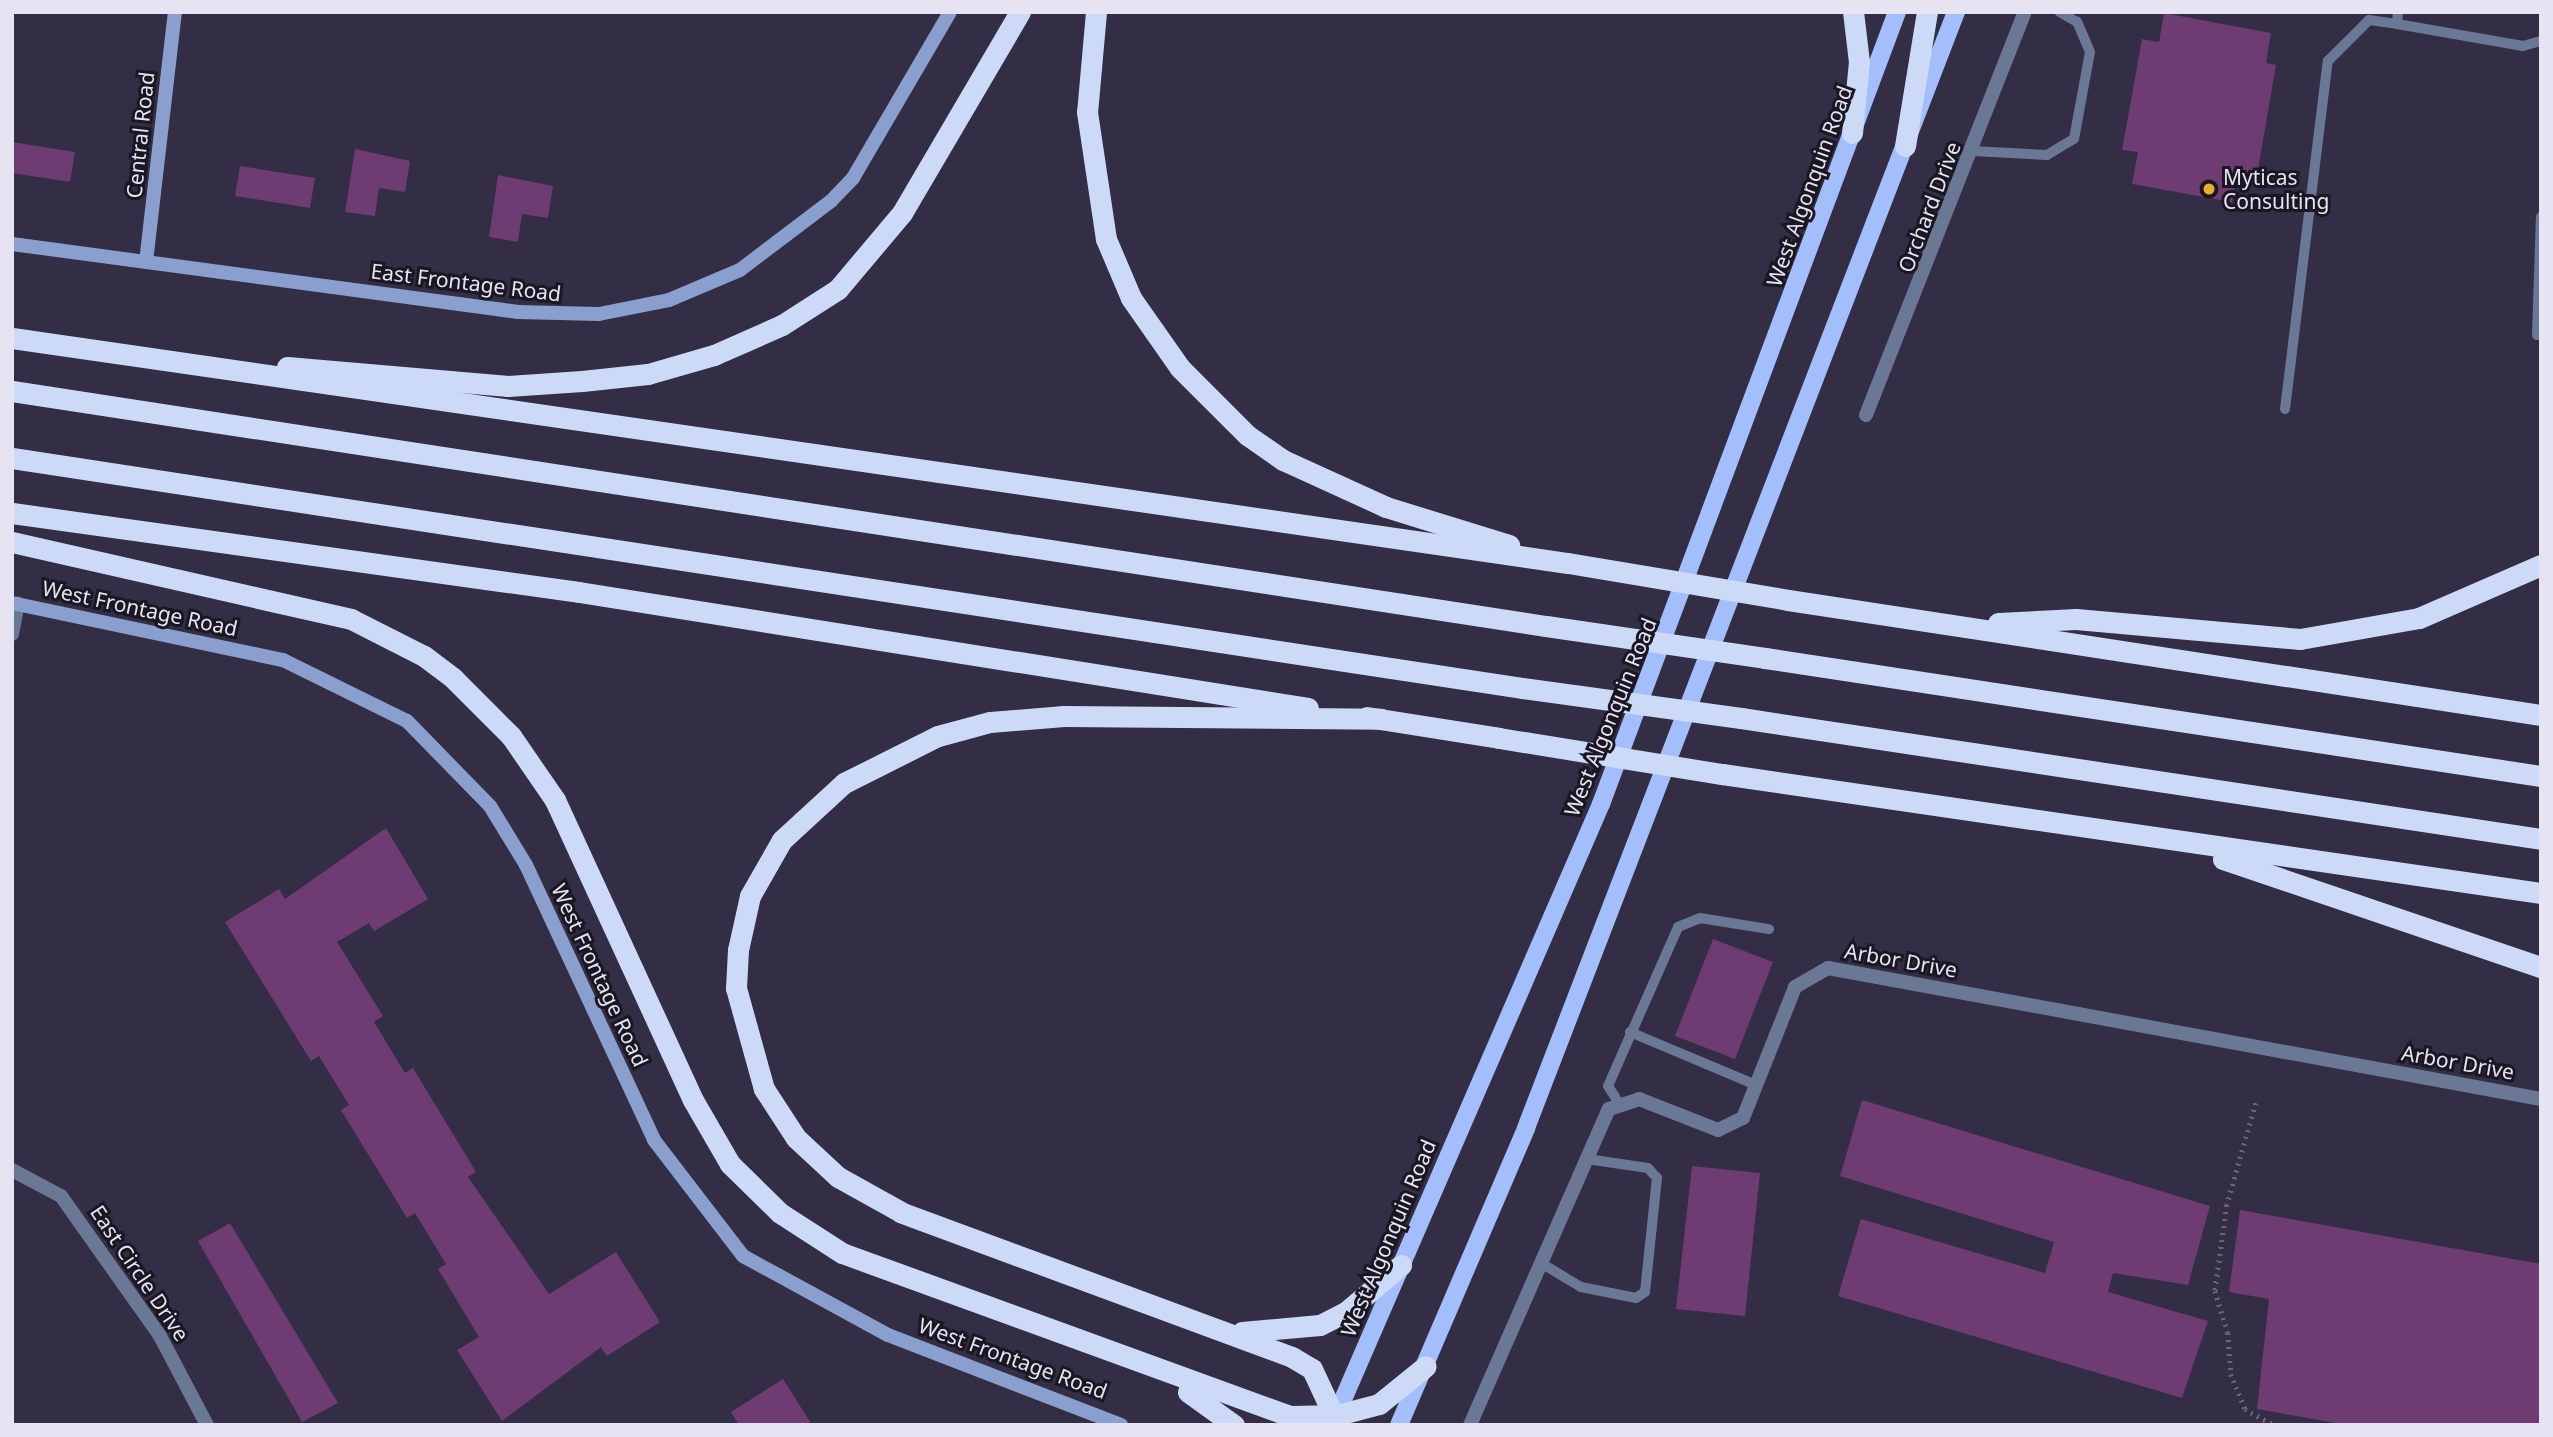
<!DOCTYPE html>
<html>
<head>
<meta charset="utf-8">
<style>
  body { margin:0 }
  #map { position:relative; width:2553px; height:1437px; overflow:hidden; background:#332d45; font-family:"Noto Sans",sans-serif }
  div>[style] { position:absolute }
  [style*='--x'] { left:calc(var(--x)*1px); top:calc(var(--y)*1px); width:calc(var(--w)*1px); rotate:calc(var(--a)*1deg) }
  .building>* { inset:0; background:#6e3b72 }
  .path>* { height:4.5px; margin-top:-2.25px; transform-origin:0; background:repeating-linear-gradient(90deg,#69647a 0 2px,transparent 0 7px) }
  .lane>* { height:10px; margin:-5px; padding:0 5px; transform-origin:5px; border-radius:5px; background:#6b7895 }
  .street>* { height:14px; margin:-7px; padding:0 7px; transform-origin:7px; border-radius:7px; background:#6b7895 }
  .secondary>* { height:14px; margin:-7px; padding:0 7px; transform-origin:7px; border-radius:7px; background:#8a9fce }
  .primary>* { height:18px; margin:-9px; padding:0 9px; transform-origin:9px; border-radius:9px; background:#a3befa }
  .highway>* { height:21px; margin:-10.5px; padding:0 10.5px; transform-origin:10.5px; border-radius:10.5px; background:#cddaf7 }
  .highway-bridge>* { height:21px; margin:-10.5px; padding:0 10.5px; transform-origin:10.5px; border-radius:10.5px; background:#cddaf7 }
  .dots>* { width:19px; height:19px; translate:-50% -50%; box-sizing:border-box; border:4px solid #1a1722; border-radius:50% }
  span { translate:-50% -50%; white-space:nowrap; text-align:center; line-height:1.15; -webkit-text-stroke:6px #1a1722; paint-order:stroke }
  .street-label { font-size:21px; color:#e6e3f3 }
  .poi-label { font-size:21px; color:#e6e3f3 }
  .left { translate:0 -50%; text-align:left }
  .frame { position:absolute; inset:0; border:14px solid #e6e3f3; pointer-events:none }
</style>
</head>
<body>
<div id="map">
  <div class="building">
    <div style="clip-path:polygon(2164px 13px,2271px 33px,2266px 63px,2276px 65px,2256px 181px,2236px 178px,2232px 202px,2132px 184px,2138px 152px,2122px 150px,2142px 39px,2159px 42px)"></div>
    <div style="clip-path:polygon(12px 142px,75px 152px,70px 182px,12px 173px)"></div>
    <div style="clip-path:polygon(355px 149px,410px 161px,405px 192px,379px 188px,375px 216px,345px 212px)"></div>
    <div style="clip-path:polygon(240px 166px,315px 178px,310px 208px,235px 196px)"></div>
    <div style="clip-path:polygon(498px 175px,553px 186px,548px 218px,522px 214px,518px 242px,489px 237px)"></div>
    <div style="clip-path:polygon(386px 828px,428px 899px,374px 931px,369px 923px,337px 942px,383px 1016px,374px 1022px,405px 1073px,413px 1068px,476px 1172px,468px 1177px,549px 1294px,616px 1252px,660px 1322px,607px 1356px,601px 1347px,502px 1421px,457px 1350px,479px 1337px,438px 1269px,446px 1264px,415px 1213px,407px 1218px,341px 1110px,349px 1105px,319px 1056px,311px 1061px,225px 922px,279px 889px,285px 899px)"></div>
    <div style="clip-path:polygon(1713px 939px,1773px 962px,1735px 1059px,1675px 1036px)"></div>
    <div style="clip-path:polygon(1862px 1100px,2210px 1206px,2188px 1285px,2113px 1273px,2108px 1292px,2208px 1321px,2182px 1398px,1838px 1296px,1861px 1219px,2045px 1273px,2054px 1242px,1840px 1176px)"></div>
    <div style="clip-path:polygon(1692px 1166px,1760px 1173px,1745px 1316px,1676px 1309px)"></div>
    <div style="clip-path:polygon(2240px 1210px,2541px 1264px,2541px 1425px,2347px 1425px,2257px 1409px,2269px 1299px,2229px 1292px)"></div>
    <div style="clip-path:polygon(230px 1223px,338px 1403px,302px 1422px,198px 1241px)"></div>
    <div style="clip-path:polygon(783px 1379px,812px 1425px,739px 1425px,731px 1412px)"></div>
  </div>
  <div class="path">
    <div style="--x:2256;--y:1103;--w:106;--a:105.9"></div>
    <div style="--x:2227;--y:1205;--w:87;--a:97.9"></div>
    <div style="--x:2215;--y:1291;--w:44;--a:72.8"></div>
    <div style="--x:2228;--y:1333;--w:41;--a:85.8"></div>
    <div style="--x:2231;--y:1374;--w:38;--a:68"></div>
    <div style="--x:2245;--y:1409;--w:33;--a:29"></div>
  </div>
  <div class="lane">
    <div style="--x:2398;--y:12;--w:12;--a:95"></div>
    <div style="--x:2397;--y:24;--w:128;--a:9.9"></div>
    <div style="--x:2523;--y:46;--w:19;--a:-16"></div>
    <div style="--x:1973;--y:151;--w:74;--a:3.1"></div>
    <div style="--x:2047;--y:155;--w:31;--a:-31"></div>
    <div style="--x:2074;--y:139;--w:88;--a:-79.6"></div>
    <div style="--x:2090;--y:52;--w:33;--a:-113"></div>
    <div style="--x:2077;--y:22;--w:20;--a:-150"></div>
    <div style="--x:2537;--y:335;--w:118;--a:-88.1"></div>
    <div style="--x:2285;--y:409;--w:351;--a:-83"></div>
    <div style="--x:2328;--y:61;--w:58;--a:-45"></div>
    <div style="--x:2369;--y:20;--w:28;--a:8"></div>
    <div style="--x:1630;--y:1032;--w:137;--a:22.8"></div>
    <div style="--x:1620;--y:1105;--w:22;--a:-122"></div>
    <div style="--x:1608;--y:1086;--w:174;--a:-66.2"></div>
    <div style="--x:1678;--y:927;--w:24;--a:-22"></div>
    <div style="--x:1700;--y:918;--w:70;--a:9.1"></div>
    <div style="--x:1541;--y:1263;--w:47;--a:31"></div>
    <div style="--x:1581;--y:1287;--w:56;--a:11.3"></div>
    <div style="--x:1636;--y:1298;--w:11;--a:-34"></div>
    <div style="--x:1645;--y:1292;--w:115;--a:-84"></div>
    <div style="--x:1657;--y:1178;--w:13;--a:-132"></div>
    <div style="--x:1648;--y:1168;--w:62;--a:-171.6"></div>
  </div>
  <div class="street">
    <div style="--x:1866;--y:415;--w:433;--a:-68.5"></div>
    <div style="--x:12;--y:634;--w:31;--a:-79"></div>
    <div style="--x:12;--y:1170;--w:55;--a:28"></div>
    <div style="--x:61;--y:1196;--w:171;--a:54.7"></div>
    <div style="--x:160;--y:1336;--w:101;--a:62.2"></div>
    <div style="--x:1470;--y:1425;--w:345;--a:-66.3"></div>
    <div style="--x:1609;--y:1109;--w:32;--a:-18"></div>
    <div style="--x:1639;--y:1099;--w:85;--a:21.4"></div>
    <div style="--x:1718;--y:1130;--w:28;--a:-26"></div>
    <div style="--x:1743;--y:1118;--w:141;--a:-68.3"></div>
    <div style="--x:1795;--y:987;--w:38;--a:-30"></div>
    <div style="--x:1828;--y:968;--w:725;--a:10.41"></div>
  </div>
  <div class="secondary">
    <div style="--x:12;--y:244;--w:511;--a:7.65"></div>
    <div style="--x:518;--y:312;--w:81;--a:1.4"></div>
    <div style="--x:599;--y:314;--w:71;--a:-11.3"></div>
    <div style="--x:669;--y:300;--w:77;--a:-22.9"></div>
    <div style="--x:740;--y:270;--w:114;--a:-37.2"></div>
    <div style="--x:831;--y:201;--w:32;--a:-46"></div>
    <div style="--x:853;--y:178;--w:192;--a:-59.7"></div>
    <div style="--x:146;--y:262;--w:252;--a:-83.4"></div>
    <div style="--x:12;--y:603;--w:277;--a:11.9"></div>
    <div style="--x:283;--y:660;--w:138;--a:26.2"></div>
    <div style="--x:407;--y:721;--w:119;--a:45.7"></div>
    <div style="--x:490;--y:806;--w:69;--a:58.6"></div>
    <div style="--x:526;--y:865;--w:303;--a:65"></div>
    <div style="--x:654;--y:1140;--w:146;--a:52.5"></div>
    <div style="--x:743;--y:1256;--w:165;--a:28.6"></div>
    <div style="--x:888;--y:1335;--w:250;--a:21.1"></div>
  </div>
  <div class="primary">
    <div style="--x:1332;--y:1425;--w:677;--a:-66.58"></div>
    <div style="--x:1601;--y:804;--w:846;--a:-69.51"></div>
    <div style="--x:1399;--y:1425;--w:323;--a:-66.8"></div>
    <div style="--x:1526;--y:1128;--w:1196;--a:-68.93"></div>
  </div>
  <div class="highway">
    <div style="--x:1096;--y:12;--w:100;--a:95.1"></div>
    <div style="--x:1087;--y:112;--w:128;--a:81.5"></div>
    <div style="--x:1106;--y:239;--w:64;--a:67"></div>
    <div style="--x:1131;--y:298;--w:85;--a:55"></div>
    <div style="--x:1180;--y:368;--w:95;--a:45"></div>
    <div style="--x:1247;--y:435;--w:44;--a:34.8"></div>
    <div style="--x:1283;--y:460;--w:113;--a:24.5"></div>
    <div style="--x:1386;--y:507;--w:129;--a:17.2"></div>
    <div style="--x:1852;--y:133;--w:71;--a:-84.4"></div>
    <div style="--x:1859;--y:62;--w:50;--a:-96.8"></div>
    <div style="--x:1905;--y:146;--w:136;--a:-80.7"></div>
    <div style="--x:12;--y:338;--w:1572;--a:8.23"></div>
    <div style="--x:287;--y:367;--w:222;--a:4.9"></div>
    <div style="--x:508;--y:386;--w:74;--a:-3.9"></div>
    <div style="--x:582;--y:381;--w:66;--a:-6.1"></div>
    <div style="--x:648;--y:374;--w:69;--a:-16.1"></div>
    <div style="--x:714;--y:355;--w:74;--a:-23.8"></div>
    <div style="--x:782;--y:325;--w:67;--a:-32.7"></div>
    <div style="--x:838;--y:289;--w:99;--a:-49.9"></div>
    <div style="--x:902;--y:213;--w:233;--a:-59.6"></div>
    <div style="--x:12;--y:391;--w:1552;--a:8.71"></div>
    <div style="--x:12;--y:458;--w:1527;--a:8.66"></div>
    <div style="--x:12;--y:513;--w:572;--a:7.93"></div>
    <div style="--x:579;--y:592;--w:738;--a:9.04"></div>
    <div style="--x:12;--y:542;--w:348;--a:12.8"></div>
    <div style="--x:351;--y:619;--w:82;--a:26.9"></div>
    <div style="--x:424;--y:656;--w:36;--a:37"></div>
    <div style="--x:453;--y:678;--w:82;--a:45"></div>
    <div style="--x:511;--y:736;--w:78;--a:55.5"></div>
    <div style="--x:555;--y:800;--w:330;--a:65.3"></div>
    <div style="--x:693;--y:1100;--w:74;--a:60"></div>
    <div style="--x:730;--y:1164;--w:70;--a:44.4"></div>
    <div style="--x:780;--y:1213;--w:74;--a:32.8"></div>
    <div style="--x:842;--y:1253;--w:478;--a:20"></div>
    <div style="--x:1291;--y:1416;--w:46;--a:-1.2"></div>
    <div style="--x:1337;--y:1415;--w:43;--a:-14.7"></div>
    <div style="--x:1379;--y:1404;--w:60;--a:-39"></div>
    <div style="--x:1788;--y:600;--w:762;--a:8.68"></div>
    <div style="--x:1998;--y:623;--w:78;--a:-2.9"></div>
    <div style="--x:2076;--y:619;--w:225;--a:5.1"></div>
    <div style="--x:2300;--y:639;--w:121;--a:-10"></div>
    <div style="--x:2419;--y:618;--w:133;--a:-23.5"></div>
    <div style="--x:1765;--y:658;--w:785;--a:8.65"></div>
    <div style="--x:1367;--y:717;--w:134;--a:9"></div>
    <div style="--x:1741;--y:718;--w:809;--a:8.6"></div>
    <div style="--x:1722;--y:774;--w:828;--a:8.27"></div>
    <div style="--x:2223;--y:859;--w:336;--a:18.8"></div>
    <div style="--x:1242;--y:1332;--w:78;--a:-5.1"></div>
    <div style="--x:1320;--y:1325;--w:30;--a:-27"></div>
    <div style="--x:1347;--y:1311;--w:71;--a:-40.4"></div>
    <div style="--x:1188;--y:1392;--w:57;--a:35.7"></div>
    <div style="--x:1338;--y:1425;--w:62;--a:-114.9"></div>
    <div style="--x:1312;--y:1369;--w:23;--a:-149"></div>
    <div style="--x:1292;--y:1357;--w:417;--a:-159.7"></div>
    <div style="--x:901;--y:1212;--w:72;--a:-150.9"></div>
    <div style="--x:838;--y:1177;--w:57;--a:-137.1"></div>
    <div style="--x:796;--y:1138;--w:59;--a:-123.1"></div>
    <div style="--x:764;--y:1089;--w:105;--a:-105.5"></div>
    <div style="--x:736;--y:988;--w:38;--a:-87"></div>
    <div style="--x:738;--y:950;--w:55;--a:-77.5"></div>
    <div style="--x:750;--y:896;--w:64;--a:-60.3"></div>
    <div style="--x:782;--y:840;--w:84;--a:-42.6"></div>
    <div style="--x:844;--y:783;--w:105;--a:-26.6"></div>
    <div style="--x:938;--y:736;--w:54;--a:-15.1"></div>
    <div style="--x:990;--y:722;--w:74;--a:-4.6"></div>
    <div style="--x:1064;--y:716;--w:317;--a:0.5"></div>
  </div>
  <div class="highway-bridge">
    <div style="--x:1568;--y:563;--w:223;--a:9.5"></div>
    <div style="--x:1546;--y:626;--w:221;--a:8.3"></div>
    <div style="--x:1522;--y:688;--w:221;--a:7.8"></div>
    <div style="--x:1499;--y:738;--w:226;--a:9.2"></div>
  </div>
  <div class="dots">
    <div style="left:2209px;top:189px;background:#e5ad35"></div>
  </div>
  <div class="street-label">
    <span style="left:140px;top:135px;rotate:-84deg">Central Road</span>
    <span style="left:1809px;top:186px;rotate:-70deg">West Algonquin Road</span>
    <span style="left:1929px;top:207px;rotate:-69deg">Orchard Drive</span>
    <span style="left:466px;top:282px;rotate:7deg">East Frontage Road</span>
    <span style="left:140px;top:608px;rotate:12deg">West Frontage Road</span>
    <span style="left:1610px;top:717px;rotate:-68deg">West Algonquin Road</span>
    <span style="left:1901px;top:960px;rotate:10deg">Arbor Drive</span>
    <span style="left:600px;top:975px;rotate:65deg">West Frontage Road</span>
    <span style="left:2458px;top:1062px;rotate:10deg">Arbor Drive</span>
    <span style="left:1388px;top:1238px;rotate:-67deg">West Algonquin Road</span>
    <span style="left:140px;top:1273px;rotate:56deg">East Circle Drive</span>
    <span style="left:1013px;top:1358px;rotate:20deg">West Frontage Road</span>
  </div>
  <div class="poi-label">
    <span class="left" style="left:2223px;top:189px">Myticas<br>Consulting</span>
  </div>
  <div class="frame"></div>
</div>
</body>
</html>
